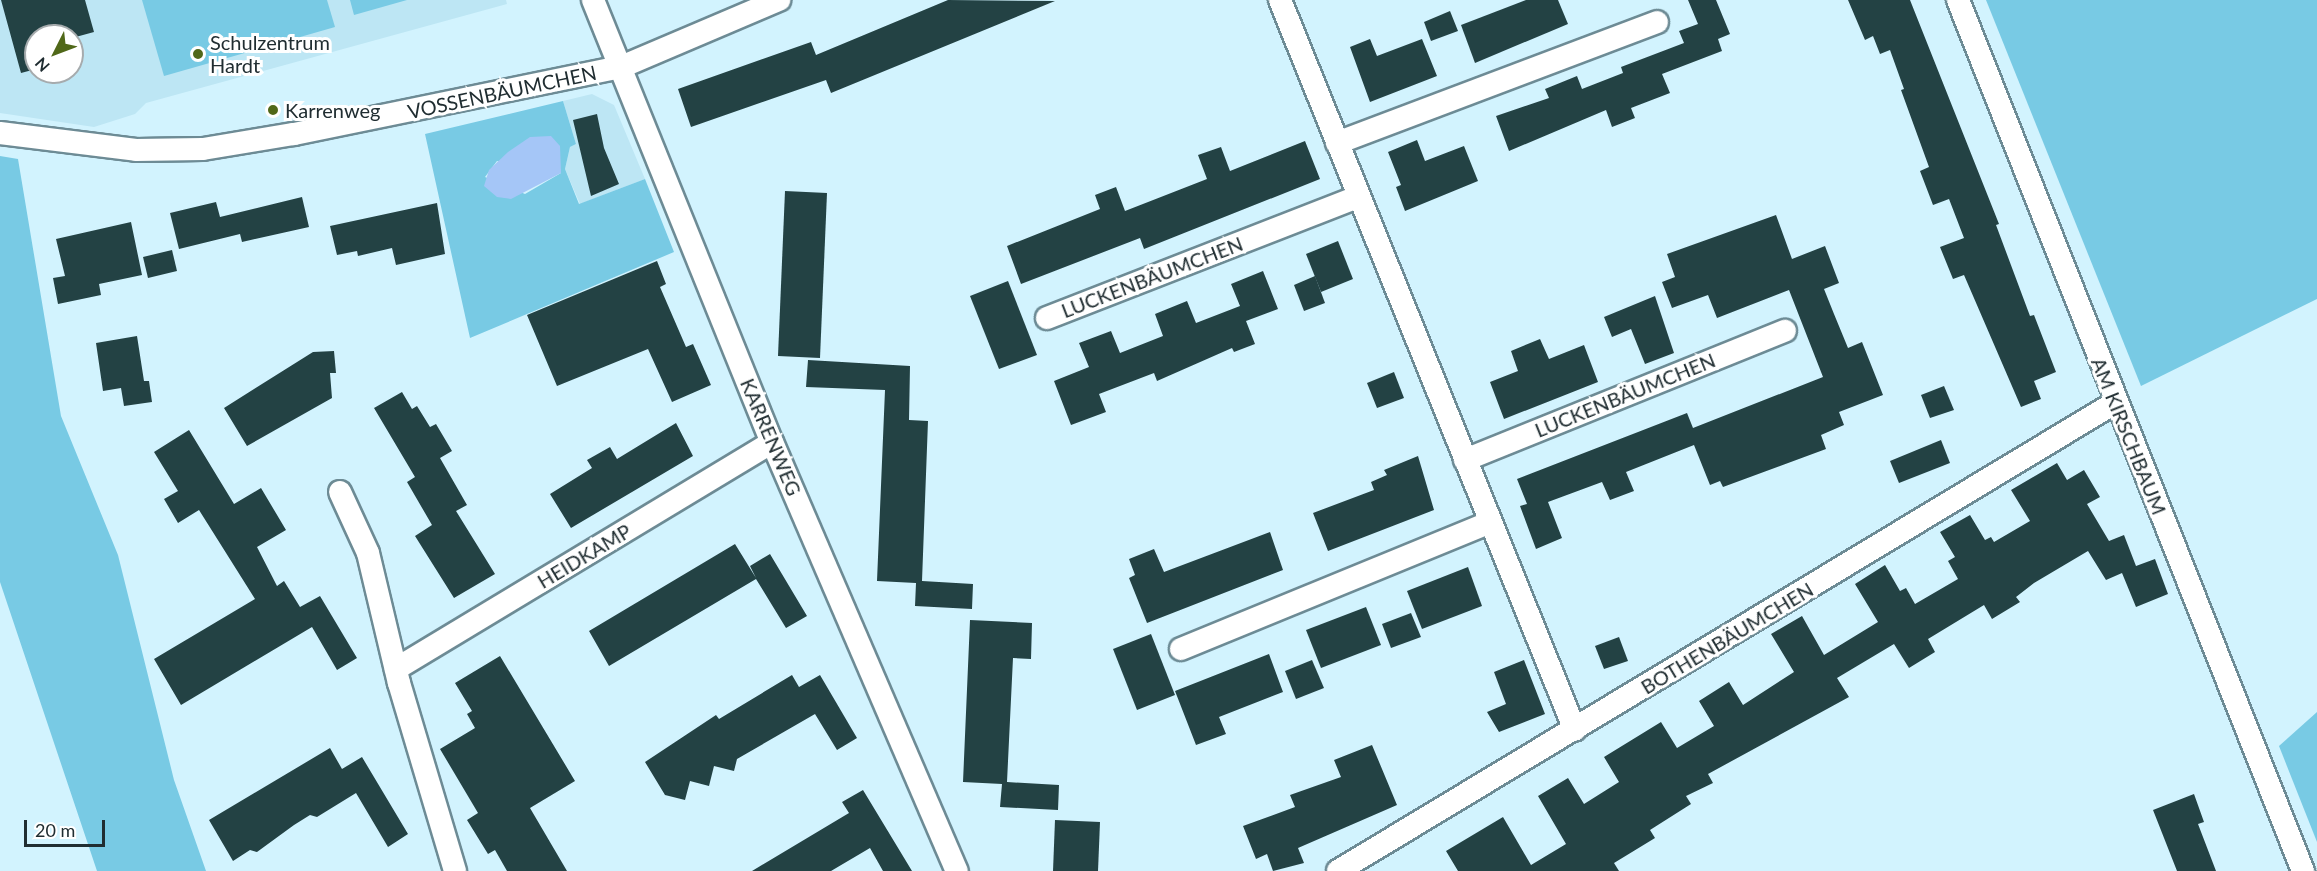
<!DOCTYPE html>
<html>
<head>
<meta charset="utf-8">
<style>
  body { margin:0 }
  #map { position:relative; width:2317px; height:871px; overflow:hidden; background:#d2f3fe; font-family:Lato,sans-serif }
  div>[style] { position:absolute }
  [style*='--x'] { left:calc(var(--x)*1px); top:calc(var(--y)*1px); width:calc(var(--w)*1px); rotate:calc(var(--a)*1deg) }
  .built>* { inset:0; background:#bde6f4 }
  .green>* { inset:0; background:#78cae4 }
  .water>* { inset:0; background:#a5c6f7 }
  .building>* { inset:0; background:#234244 }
  .roads { filter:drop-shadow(2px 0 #6d8b95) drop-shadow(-2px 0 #6d8b95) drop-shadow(0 2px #6d8b95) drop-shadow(0 -2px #6d8b95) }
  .minor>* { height:22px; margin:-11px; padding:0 11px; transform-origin:11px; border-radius:11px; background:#fff }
  .dots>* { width:16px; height:16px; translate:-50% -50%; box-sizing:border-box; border:3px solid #fff; border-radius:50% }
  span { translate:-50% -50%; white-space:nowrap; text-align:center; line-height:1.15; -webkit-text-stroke:6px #fff; paint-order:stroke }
  .poi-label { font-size:20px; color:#202d31 }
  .left { translate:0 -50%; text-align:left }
  .street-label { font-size:20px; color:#202d31 }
  .north { position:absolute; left:24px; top:24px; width:60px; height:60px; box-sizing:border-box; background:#fff; border:2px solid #a6abad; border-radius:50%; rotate:228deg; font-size:16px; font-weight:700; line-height:24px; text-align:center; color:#202d31 }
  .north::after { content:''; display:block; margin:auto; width:21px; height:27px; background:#506819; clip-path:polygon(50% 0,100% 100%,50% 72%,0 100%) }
  .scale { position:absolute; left:24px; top:820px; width:81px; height:27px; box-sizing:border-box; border:3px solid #202d31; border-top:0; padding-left:8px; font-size:18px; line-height:21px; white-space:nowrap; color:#202d31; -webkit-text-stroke:4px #fff; paint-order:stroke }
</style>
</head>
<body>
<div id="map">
  <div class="built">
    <div style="clip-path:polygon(evenodd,0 0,506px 0,507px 4px,146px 103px,135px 114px,94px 127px,0 113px,0 0,36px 36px,72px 36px,72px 72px,36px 72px,36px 36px)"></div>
    <div style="clip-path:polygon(592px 94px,614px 105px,645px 179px,580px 204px,565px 169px,570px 147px,576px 144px,563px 101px)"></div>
  </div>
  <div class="green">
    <div style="clip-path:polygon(142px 0,327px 0,335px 27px,164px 76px)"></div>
    <div style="clip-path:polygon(350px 0,407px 0,354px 15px)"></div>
    <div style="clip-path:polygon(1986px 0,2317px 0,2317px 299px,2141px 386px)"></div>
    <div style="clip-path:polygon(evenodd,563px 101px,576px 144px,570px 147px,565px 169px,579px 204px,645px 179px,674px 252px,470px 338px,425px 134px,563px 101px,497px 161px,561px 173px,525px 194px,485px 177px,497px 161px)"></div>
    <div style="clip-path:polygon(0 156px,18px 159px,61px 416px,118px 555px,174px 780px,206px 871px,97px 871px,0 582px)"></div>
    <div style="clip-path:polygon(2317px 712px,2317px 842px,2279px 746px)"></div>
  </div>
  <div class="water">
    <div style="clip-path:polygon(551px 136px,560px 146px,561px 173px,511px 199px,497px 197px,484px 186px,489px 170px,508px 152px,530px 137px)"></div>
  </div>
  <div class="building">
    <div style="clip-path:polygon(1px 0,85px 0,94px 32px,72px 38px,36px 36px,36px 69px,21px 73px)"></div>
    <div style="clip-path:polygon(948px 0,1055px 1px,831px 93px,826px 80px,691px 127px,678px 89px,811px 42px,816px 55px)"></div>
    <div style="clip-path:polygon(1526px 0,1558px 0,1568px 24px,1475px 63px,1461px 25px)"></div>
    <div style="clip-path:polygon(1688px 0,1716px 0,1730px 34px,1718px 39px,1722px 51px,1662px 74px,1670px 93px,1631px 108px,1635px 118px,1612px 127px,1606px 110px,1509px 151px,1496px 116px,1549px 98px,1545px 89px,1577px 76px,1582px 89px,1623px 73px,1621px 67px,1684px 43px,1679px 31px,1698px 24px)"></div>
    <div style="clip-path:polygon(1848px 0,1910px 0,1999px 224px,1996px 225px,2030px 316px,2034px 315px,2056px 372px,2034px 381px,2041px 399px,2021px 407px,1964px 275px,1953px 279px,1940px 247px,1964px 238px,1949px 199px,1933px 205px,1920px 171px,1929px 167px,1901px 90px,1904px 89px,1890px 50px,1880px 54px,1873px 36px,1865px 40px)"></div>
    <div style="clip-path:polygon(1450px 11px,1458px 31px,1431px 41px,1424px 22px)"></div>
    <div style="clip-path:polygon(1370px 39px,1377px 56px,1422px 39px,1437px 76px,1370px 102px,1350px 47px)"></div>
    <div style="clip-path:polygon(597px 114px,604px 148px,619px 184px,591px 196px,573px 120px)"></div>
    <div style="clip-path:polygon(1417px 140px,1425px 161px,1464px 146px,1478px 181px,1405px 211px,1396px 187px,1401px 185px,1388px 152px)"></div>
    <div style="clip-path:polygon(1305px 141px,1320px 179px,1144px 249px,1140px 238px,1021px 284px,1007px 246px,1100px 209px,1095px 195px,1116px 187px,1125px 211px,1207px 179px,1198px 155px,1221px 147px,1230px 171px)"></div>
    <div style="clip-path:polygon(785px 191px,827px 193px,820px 358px,778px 356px)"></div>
    <div style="clip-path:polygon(302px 197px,309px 227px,242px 242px,240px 234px,179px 249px,170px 213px,216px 202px,220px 217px)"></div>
    <div style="clip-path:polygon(437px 203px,445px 254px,396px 265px,392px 248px,358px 256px,357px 251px,337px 255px,330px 226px)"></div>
    <div style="clip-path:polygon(1776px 215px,1792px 259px,1825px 246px,1839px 283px,1824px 289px,1834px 314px,1848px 348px,1862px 342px,1883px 395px,1839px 412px,1844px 425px,1821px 435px,1826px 449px,1723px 487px,1720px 481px,1710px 485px,1694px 445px,1626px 472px,1634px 491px,1610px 500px,1602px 482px,1548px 502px,1562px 538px,1536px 549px,1520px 506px,1527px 504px,1517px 479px,1687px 413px,1693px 428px,1823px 377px,1789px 290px,1717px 318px,1708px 295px,1672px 308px,1662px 282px,1675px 277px,1667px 254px)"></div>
    <div style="clip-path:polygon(131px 222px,142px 275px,99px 284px,101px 295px,58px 304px,53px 278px,65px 276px,56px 239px)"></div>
    <div style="clip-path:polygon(1338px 241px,1353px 279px,1321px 292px,1306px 254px)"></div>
    <div style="clip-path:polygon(172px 250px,177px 271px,148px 278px,143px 257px)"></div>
    <div style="clip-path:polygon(657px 261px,666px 284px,660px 287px,686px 347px,693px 344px,711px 385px,672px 402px,648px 349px,557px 386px,527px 315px)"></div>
    <div style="clip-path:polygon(1263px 271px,1278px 309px,1246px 321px,1255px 344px,1234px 352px,1232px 348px,1157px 381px,1154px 373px,1099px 394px,1106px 412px,1071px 425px,1054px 381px,1089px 367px,1079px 343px,1111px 331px,1120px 353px,1163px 336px,1155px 314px,1187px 301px,1196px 323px,1240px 306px,1231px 284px)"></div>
    <div style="clip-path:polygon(1315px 276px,1325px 303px,1304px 311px,1294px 285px)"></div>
    <div style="clip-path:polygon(1008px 281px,1037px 355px,999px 369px,970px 296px)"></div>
    <div style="clip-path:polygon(1655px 296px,1674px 353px,1645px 364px,1631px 329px,1612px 337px,1604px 317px)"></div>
    <div style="clip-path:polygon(137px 336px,144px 381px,149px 381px,152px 402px,124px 406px,121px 388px,103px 391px,96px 343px)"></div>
    <div style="clip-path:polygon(1540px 339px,1549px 359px,1584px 345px,1598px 382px,1504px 419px,1490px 382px,1518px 371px,1511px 351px)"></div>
    <div style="clip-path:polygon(334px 351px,336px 373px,330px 373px,332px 398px,247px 446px,224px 408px,313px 352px)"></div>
    <div style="clip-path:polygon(808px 360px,910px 366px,909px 420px,928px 421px,922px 581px,973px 584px,972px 609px,915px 606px,916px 583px,877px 581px,885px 390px,806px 387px)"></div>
    <div style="clip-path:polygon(1394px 372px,1404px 398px,1377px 408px,1367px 383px)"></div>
    <div style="clip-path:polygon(1944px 386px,1954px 410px,1930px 418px,1921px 395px)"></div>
    <div style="clip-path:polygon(402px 392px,412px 409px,417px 406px,430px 427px,436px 424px,452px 451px,440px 458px,467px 505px,456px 511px,495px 574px,454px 598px,415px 536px,432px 525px,407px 482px,415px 477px,374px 408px)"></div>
    <div style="clip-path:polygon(676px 423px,693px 456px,571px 528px,550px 494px,592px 468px,587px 460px,610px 447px,617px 459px)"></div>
    <div style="clip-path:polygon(189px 430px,234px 504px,261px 488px,286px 530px,257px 547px,277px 586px,284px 581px,300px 607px,320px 596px,357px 658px,337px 670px,312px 627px,181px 705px,154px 659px,255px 599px,199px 510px,178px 523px,164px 499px,178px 491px,154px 452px)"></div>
    <div style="clip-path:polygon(1941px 440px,1950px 463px,1899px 483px,1890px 461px)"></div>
    <div style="clip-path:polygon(1418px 456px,1434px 510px,1328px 551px,1313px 513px,1374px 490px,1371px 482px,1387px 475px,1384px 470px)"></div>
    <div style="clip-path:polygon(2057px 463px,2067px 480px,2084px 470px,2100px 497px,2087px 504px,2109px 541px,2124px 535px,2136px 566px,2155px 559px,2168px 594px,2136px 607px,2122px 573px,2106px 580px,2088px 551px,2034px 583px,2016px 597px,2020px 602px,1992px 619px,1984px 605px,1928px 639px,1935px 652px,1909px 668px,1894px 644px,1837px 678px,1849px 697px,1708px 774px,1713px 783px,1686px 796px,1691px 804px,1650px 830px,1655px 838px,1614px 863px,1619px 871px,1458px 871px,1446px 851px,1503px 817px,1531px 865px,1566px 844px,1538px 796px,1568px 778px,1584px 804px,1619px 782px,1604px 757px,1661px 722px,1677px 748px,1714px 726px,1699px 701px,1729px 682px,1743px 705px,1794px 672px,1771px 634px,1802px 616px,1824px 655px,1878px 622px,1855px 584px,1885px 565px,1900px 591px,1906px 588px,1915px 604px,1958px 579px,1948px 561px,1955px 557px,1940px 532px,1970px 515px,1985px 540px,1991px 537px,1994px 542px,2030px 521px,2011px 490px)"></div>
    <div style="clip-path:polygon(1270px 532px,1283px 570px,1147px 623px,1129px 578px,1135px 575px,1129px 559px,1154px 549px,1164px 572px)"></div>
    <div style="clip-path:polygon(735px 544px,756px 578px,750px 566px,770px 554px,807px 616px,786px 628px,756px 579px,609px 666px,589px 631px)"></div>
    <div style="clip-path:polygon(1468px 567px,1482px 606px,1422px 629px,1407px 591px)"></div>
    <div style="clip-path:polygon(1366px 607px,1381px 645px,1321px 668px,1306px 630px)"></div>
    <div style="clip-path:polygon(1411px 613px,1421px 637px,1391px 648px,1382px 624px)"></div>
    <div style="clip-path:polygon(970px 620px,1032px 623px,1031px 659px,1013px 658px,1007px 782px,1059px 785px,1058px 810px,1000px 807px,1002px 784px,963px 782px)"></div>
    <div style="clip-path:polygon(1151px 634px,1175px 695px,1137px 710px,1113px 649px)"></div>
    <div style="clip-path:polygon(1619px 637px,1628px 661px,1604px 669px,1595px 646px)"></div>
    <div style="clip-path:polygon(1269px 654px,1283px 692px,1219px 717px,1226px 734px,1196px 745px,1175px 691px)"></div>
    <div style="clip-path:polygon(500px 656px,575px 781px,530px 808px,567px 871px,507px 871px,495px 850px,488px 854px,467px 820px,478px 813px,440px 749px,475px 728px,467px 714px,472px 711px,455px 683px)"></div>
    <div style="clip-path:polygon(1312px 660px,1324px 688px,1296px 699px,1285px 671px)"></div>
    <div style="clip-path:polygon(1524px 660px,1545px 714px,1499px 732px,1487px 712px,1506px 704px,1494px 672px)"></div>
    <div style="clip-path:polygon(792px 675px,799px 687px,820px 675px,857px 738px,837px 750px,815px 714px,737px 759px,734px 771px,714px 766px,709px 786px,690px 781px,685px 800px,665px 795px,645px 762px,716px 715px,719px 719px)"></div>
    <div style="clip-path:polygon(1372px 745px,1397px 805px,1298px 848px,1304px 863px,1273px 871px,1267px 854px,1256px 859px,1243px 826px,1295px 807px,1290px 795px,1341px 777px,1334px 760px)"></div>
    <div style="clip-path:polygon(330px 748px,342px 769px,362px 757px,408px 834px,388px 847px,356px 793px,317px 817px,310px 815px,294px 825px,257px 852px,250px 850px,233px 861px,209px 820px)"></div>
    <div style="clip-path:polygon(863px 790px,912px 871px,883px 871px,870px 848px,831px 871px,752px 871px,849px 813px,842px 802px)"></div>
    <div style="clip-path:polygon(2194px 794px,2204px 822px,2198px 824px,2216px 871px,2177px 871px,2153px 810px)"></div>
    <div style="clip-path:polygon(1055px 820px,1100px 822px,1098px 871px,1053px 871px)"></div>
  </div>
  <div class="roads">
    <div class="minor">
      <div style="--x:593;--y:0;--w:477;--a:68"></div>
      <div style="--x:772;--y:442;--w:467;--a:66.7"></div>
      <div style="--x:1280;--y:0;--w:787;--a:68"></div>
      <div style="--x:1958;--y:0;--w:937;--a:68.39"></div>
      <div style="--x:0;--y:133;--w:137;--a:7.1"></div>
      <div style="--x:136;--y:150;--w:67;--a:-0.9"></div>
      <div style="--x:203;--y:149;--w:92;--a:-9.4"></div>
      <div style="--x:294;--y:134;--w:334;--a:-11.6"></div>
      <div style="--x:621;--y:67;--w:172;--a:-23"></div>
      <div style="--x:1337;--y:143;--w:342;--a:-20.7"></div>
      <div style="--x:1047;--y:318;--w:334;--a:-21.3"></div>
      <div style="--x:1465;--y:460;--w:345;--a:-22"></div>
      <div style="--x:340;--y:492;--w:67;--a:65.3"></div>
      <div style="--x:368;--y:553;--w:134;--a:76.6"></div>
      <div style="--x:399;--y:683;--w:196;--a:73.4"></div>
      <div style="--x:1181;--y:649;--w:334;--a:-22.3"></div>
      <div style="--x:396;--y:669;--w:439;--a:-31.1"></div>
      <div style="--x:1338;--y:871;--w:908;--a:-31.08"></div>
    </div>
  </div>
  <div class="dots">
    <div style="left:198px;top:54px;background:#506819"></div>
    <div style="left:273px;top:110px;background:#506819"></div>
  </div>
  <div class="poi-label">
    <span class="left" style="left:210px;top:54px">Schulzentrum<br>Hardt</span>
    <span class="left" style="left:285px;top:110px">Karrenweg</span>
  </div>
  <div class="street-label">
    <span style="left:502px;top:92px;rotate:-12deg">VOSSENBÄUMCHEN</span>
    <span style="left:1152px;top:277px;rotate:-21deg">LUCKENBÄUMCHEN</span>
    <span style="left:1625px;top:395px;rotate:-22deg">LUCKENBÄUMCHEN</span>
    <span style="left:2129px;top:436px;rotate:68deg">AM KIRSCHBAUM</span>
    <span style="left:771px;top:437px;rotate:67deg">KARRENWEG</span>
    <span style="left:584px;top:556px;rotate:-31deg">HEIDKAMP</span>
    <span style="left:1727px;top:638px;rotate:-31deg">BOTHENBÄUMCHEN</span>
  </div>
  <div class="north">N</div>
  <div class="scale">20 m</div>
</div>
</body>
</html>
